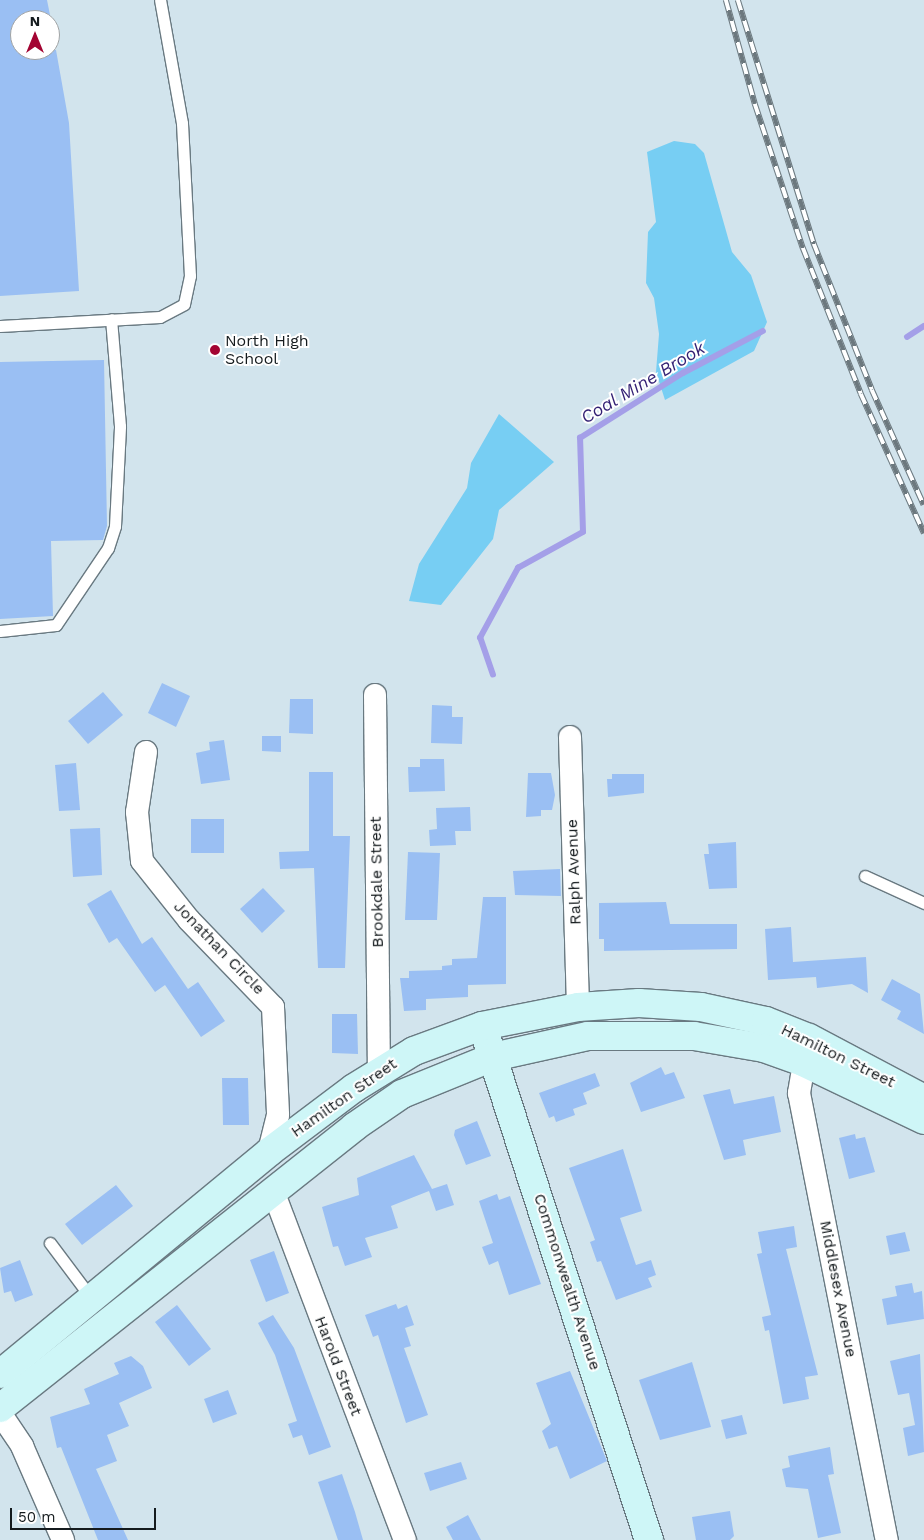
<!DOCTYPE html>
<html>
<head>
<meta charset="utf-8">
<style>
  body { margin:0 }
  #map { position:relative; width:924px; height:1540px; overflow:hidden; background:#d2e4ed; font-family:"Work Sans",sans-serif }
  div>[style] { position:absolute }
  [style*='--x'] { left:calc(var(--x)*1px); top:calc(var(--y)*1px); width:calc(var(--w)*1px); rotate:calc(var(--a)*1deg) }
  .green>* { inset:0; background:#77cef3 }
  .stream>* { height:5.5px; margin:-2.75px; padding:0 2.75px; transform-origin:2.75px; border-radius:2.75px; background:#a49fe8 }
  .building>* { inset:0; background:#9abff3 }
  .roads { filter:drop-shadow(1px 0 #697981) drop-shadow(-1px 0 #697981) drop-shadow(0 1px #697981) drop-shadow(0 -1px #697981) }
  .lane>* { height:11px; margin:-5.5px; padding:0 5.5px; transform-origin:5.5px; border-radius:5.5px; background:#fff }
  .street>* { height:22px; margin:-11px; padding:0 11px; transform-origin:11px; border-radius:11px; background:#fff }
  .secondary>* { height:28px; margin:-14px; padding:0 14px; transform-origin:14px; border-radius:14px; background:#cef6f7 }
  .rail>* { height:5.5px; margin-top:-2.75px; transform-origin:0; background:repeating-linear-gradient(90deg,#fff 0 11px,#6c787e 0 22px); box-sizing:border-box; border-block:1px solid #6c787e }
  .dots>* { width:14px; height:14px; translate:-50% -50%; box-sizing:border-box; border:2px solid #fff; border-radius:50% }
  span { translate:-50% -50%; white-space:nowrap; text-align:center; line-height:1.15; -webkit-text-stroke:4px #fff; paint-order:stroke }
  .poi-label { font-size:16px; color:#151b1e }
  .left { translate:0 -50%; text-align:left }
  .street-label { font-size:16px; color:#151b1e }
  .water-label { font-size:18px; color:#321f73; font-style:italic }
  .north { position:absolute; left:10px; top:10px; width:50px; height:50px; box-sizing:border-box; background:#fff; border:1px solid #a1a4a5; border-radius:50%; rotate:0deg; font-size:14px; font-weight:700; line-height:20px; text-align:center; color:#151b1e }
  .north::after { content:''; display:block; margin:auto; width:18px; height:22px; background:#a30432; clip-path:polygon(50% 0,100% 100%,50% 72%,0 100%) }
  .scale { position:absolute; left:10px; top:1508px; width:146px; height:22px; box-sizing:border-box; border:2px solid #151b1e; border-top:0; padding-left:6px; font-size:15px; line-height:18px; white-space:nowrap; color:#151b1e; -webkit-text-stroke:4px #fff; paint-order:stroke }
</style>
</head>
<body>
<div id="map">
  <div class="green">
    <div style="clip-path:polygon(674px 141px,695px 144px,704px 153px,732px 252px,751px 275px,767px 322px,754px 351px,665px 400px,656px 372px,659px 334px,654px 298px,646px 283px,648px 232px,656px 222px,647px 152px)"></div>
    <div style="clip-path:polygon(499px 414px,554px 462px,499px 510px,493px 539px,441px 605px,409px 601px,419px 564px,467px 488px,471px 463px)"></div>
  </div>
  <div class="stream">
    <div style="--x:907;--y:337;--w:20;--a:-33"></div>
    <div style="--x:493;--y:675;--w:39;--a:-109"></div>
    <div style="--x:480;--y:638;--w:80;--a:-61.5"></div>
    <div style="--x:518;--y:568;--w:74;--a:-29"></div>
    <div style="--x:583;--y:532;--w:94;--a:-91.8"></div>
    <div style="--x:580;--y:438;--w:122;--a:-32.3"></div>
    <div style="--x:683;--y:373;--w:90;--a:-27.7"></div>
  </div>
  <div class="building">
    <div style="clip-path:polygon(0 0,47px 0,51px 20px,20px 20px,20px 50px,56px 50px,69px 123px,79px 291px,0 296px)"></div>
    <div style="clip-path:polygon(104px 360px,107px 526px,103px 540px,51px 541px,53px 616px,0 619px,0 362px)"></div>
    <div style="clip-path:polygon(162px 683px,190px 696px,176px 727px,148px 713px)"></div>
    <div style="clip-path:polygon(103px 692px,123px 715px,88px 744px,68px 721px)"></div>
    <div style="clip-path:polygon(290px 699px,313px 699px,313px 734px,289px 733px)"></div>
    <div style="clip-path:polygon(432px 705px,452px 706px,452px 717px,463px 717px,462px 744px,431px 743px)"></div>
    <div style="clip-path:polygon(262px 736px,281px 736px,281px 752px,262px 751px)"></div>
    <div style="clip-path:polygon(224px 740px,230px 780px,201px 784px,196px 753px,210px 750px,209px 742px)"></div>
    <div style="clip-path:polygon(420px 759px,444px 759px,445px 791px,409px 792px,408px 767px,420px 767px)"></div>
    <div style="clip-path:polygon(76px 763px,80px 810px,59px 811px,55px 765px)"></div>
    <div style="clip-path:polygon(309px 772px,333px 772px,333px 836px,350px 836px,345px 968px,318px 968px,314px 868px,280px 869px,279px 852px,309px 851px)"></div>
    <div style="clip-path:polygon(528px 773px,551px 773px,555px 795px,552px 810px,541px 810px,541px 816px,526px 817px)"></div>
    <div style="clip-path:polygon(612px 774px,644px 774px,644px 793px,608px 797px,607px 779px,612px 779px)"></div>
    <div style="clip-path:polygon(470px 807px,471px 831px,455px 831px,456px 845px,430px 846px,429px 830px,437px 829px,436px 808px)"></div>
    <div style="clip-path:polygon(191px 819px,224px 819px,224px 853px,191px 853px)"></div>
    <div style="clip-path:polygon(100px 828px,102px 875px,73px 877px,70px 829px)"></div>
    <div style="clip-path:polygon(736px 842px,737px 888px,709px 889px,704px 854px,709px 854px,708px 844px)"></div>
    <div style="clip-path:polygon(408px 852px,440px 853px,437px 920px,405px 920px)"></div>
    <div style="clip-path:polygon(560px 869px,561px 896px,515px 895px,513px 871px)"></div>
    <div style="clip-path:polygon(263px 888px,285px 911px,262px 933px,240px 909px)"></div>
    <div style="clip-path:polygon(111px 890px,142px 944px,152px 937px,188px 989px,198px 982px,225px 1021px,201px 1037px,165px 985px,155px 992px,117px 938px,109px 943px,87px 904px)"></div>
    <div style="clip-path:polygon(483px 897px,506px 897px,506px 984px,468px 985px,468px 997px,426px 999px,426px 1010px,404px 1011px,400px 978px,409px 978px,409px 971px,442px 970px,442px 966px,452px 965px,452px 959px,477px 958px)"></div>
    <div style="clip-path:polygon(666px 902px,670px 924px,737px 924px,737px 949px,604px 951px,604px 939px,599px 939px,599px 903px)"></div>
    <div style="clip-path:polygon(791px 927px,793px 962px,866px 957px,868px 993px,852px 984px,817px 988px,816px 977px,768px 980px,765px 929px)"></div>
    <div style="clip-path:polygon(892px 979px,920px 994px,924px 1034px,897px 1019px,901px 1011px,881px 1000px)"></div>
    <div style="clip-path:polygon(332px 1014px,357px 1014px,358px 1054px,332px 1053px)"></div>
    <div style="clip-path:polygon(661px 1067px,665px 1075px,674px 1072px,685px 1098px,641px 1112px,630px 1083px)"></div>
    <div style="clip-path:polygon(595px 1073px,600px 1086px,583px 1093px,587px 1104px,573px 1109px,575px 1115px,556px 1122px,554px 1116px,549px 1118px,539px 1093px)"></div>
    <div style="clip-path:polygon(222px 1078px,248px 1078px,249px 1125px,223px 1125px)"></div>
    <div style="clip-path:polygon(730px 1089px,734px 1104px,774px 1096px,781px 1132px,743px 1140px,746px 1155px,724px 1160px,703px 1095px)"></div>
    <div style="clip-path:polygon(477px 1121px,491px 1156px,466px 1165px,454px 1135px,455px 1130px)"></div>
    <div style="clip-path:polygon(855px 1134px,856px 1139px,865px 1137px,875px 1172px,849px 1179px,839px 1138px)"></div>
    <div style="clip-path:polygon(623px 1149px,642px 1211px,620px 1218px,636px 1265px,651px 1260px,656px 1275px,648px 1278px,652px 1287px,616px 1300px,601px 1261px,597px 1262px,590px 1242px,595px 1240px,569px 1168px)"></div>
    <div style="clip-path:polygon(414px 1155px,432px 1189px,447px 1184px,454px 1205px,436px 1211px,429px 1191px,391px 1206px,398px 1228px,365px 1238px,372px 1257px,345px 1266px,338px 1246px,333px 1247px,322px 1207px,359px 1195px,357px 1178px)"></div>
    <div style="clip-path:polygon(116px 1185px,133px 1206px,82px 1245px,65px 1224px)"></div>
    <div style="clip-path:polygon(497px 1194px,499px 1200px,510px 1196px,541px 1284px,509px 1295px,498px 1261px,489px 1265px,482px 1247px,493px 1243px,479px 1201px)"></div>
    <div style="clip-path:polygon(794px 1226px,797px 1247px,786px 1249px,818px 1375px,805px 1377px,809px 1399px,783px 1404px,769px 1330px,765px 1331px,762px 1317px,771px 1315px,757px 1254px,762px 1253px,758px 1232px)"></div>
    <div style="clip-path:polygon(905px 1232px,910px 1251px,890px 1255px,886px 1236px)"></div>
    <div style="clip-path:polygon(274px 1251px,289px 1293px,266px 1302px,250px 1260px)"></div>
    <div style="clip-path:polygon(20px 1260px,33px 1295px,15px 1302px,11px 1291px,4px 1293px,0 1268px)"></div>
    <div style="clip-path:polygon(912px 1283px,914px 1293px,922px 1291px,924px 1319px,887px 1325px,882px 1299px,897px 1296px,895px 1286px)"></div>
    <div style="clip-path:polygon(396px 1304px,398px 1309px,407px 1305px,414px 1325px,405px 1328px,411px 1346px,404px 1348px,428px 1415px,406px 1423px,378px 1335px,373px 1337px,365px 1315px)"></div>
    <div style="clip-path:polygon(177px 1305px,211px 1349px,189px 1366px,155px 1322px)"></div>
    <div style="clip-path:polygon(273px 1315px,294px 1348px,331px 1447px,309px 1455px,302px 1435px,293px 1438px,288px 1424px,297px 1421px,275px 1355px,258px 1323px)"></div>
    <div style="clip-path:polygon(920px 1354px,924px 1452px,908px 1456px,903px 1428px,915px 1425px,909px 1393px,898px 1395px,890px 1361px)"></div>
    <div style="clip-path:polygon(131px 1356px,143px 1366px,152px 1388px,119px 1403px,129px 1426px,107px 1435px,117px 1461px,96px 1469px,128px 1540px,98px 1540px,61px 1447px,57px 1448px,50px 1417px,90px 1404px,84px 1389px,119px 1374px,114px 1363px)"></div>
    <div style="clip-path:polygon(692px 1362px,711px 1427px,660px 1440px,639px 1380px)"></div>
    <div style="clip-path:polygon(570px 1371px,607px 1461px,570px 1479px,557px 1446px,549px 1449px,542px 1431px,551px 1424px,536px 1383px)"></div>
    <div style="clip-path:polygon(228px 1390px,237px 1414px,213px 1423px,204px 1399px)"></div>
    <div style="clip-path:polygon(742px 1415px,747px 1434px,726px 1439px,721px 1420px)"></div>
    <div style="clip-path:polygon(830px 1447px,834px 1474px,828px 1475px,841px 1533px,818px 1538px,808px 1489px,786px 1487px,782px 1469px,790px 1467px,788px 1456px)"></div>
    <div style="clip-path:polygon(461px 1462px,467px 1479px,430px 1491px,424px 1473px)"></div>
    <div style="clip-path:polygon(342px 1474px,355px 1512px,363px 1540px,338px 1540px,318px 1482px)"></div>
    <div style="clip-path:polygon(730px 1511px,734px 1536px,730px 1540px,696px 1540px,692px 1517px)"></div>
    <div style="clip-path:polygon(468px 1515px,481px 1540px,453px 1540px,446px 1527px)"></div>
  </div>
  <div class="roads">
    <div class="lane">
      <div style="--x:0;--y:326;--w:160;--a:-3.2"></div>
      <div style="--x:160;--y:317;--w:27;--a:-28"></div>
      <div style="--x:184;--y:304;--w:29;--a:-78"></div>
      <div style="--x:190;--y:276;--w:153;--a:-93"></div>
      <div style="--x:182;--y:123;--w:125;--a:-100.1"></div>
      <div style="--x:0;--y:631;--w:56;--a:-6.1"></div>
      <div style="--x:56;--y:625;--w:93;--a:-56"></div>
      <div style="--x:108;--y:548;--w:23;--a:-72"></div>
      <div style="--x:115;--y:526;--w:100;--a:-87.1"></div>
      <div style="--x:120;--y:426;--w:107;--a:-94.8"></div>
      <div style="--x:865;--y:876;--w:65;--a:24.6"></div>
      <div style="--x:50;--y:1243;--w:70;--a:53.1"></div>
    </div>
    <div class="street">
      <div style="--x:375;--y:695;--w:375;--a:89.4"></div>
      <div style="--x:570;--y:737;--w:270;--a:88.3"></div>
      <div style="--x:146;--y:752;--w:61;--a:98.5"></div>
      <div style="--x:137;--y:812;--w:49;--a:84.2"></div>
      <div style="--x:142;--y:861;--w:75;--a:51.5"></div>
      <div style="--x:189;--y:920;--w:121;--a:46"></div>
      <div style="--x:273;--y:1007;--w:108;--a:87.3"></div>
      <div style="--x:278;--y:1115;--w:38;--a:104"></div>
      <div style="--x:807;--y:1046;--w:48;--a:99.7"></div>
      <div style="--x:799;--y:1093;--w:456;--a:78.9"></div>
      <div style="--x:273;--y:1191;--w:373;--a:69.3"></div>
      <div style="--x:0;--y:1413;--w:40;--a:56"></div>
      <div style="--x:22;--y:1446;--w:103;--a:66.4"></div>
    </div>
    <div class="secondary">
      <div style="--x:487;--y:1040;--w:526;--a:72.05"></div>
      <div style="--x:0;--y:1374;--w:349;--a:-39.5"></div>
      <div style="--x:269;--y:1152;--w:106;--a:-37"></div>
      <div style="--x:354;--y:1088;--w:70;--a:-31.7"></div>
      <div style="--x:414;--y:1051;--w:72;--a:-20.2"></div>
      <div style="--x:482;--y:1026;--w:98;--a:-11.2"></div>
      <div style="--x:578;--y:1007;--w:61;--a:-3.8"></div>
      <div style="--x:639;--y:1003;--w:62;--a:3.7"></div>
      <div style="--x:701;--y:1007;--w:66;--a:12.2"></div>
      <div style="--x:766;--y:1021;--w:46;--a:21.6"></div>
      <div style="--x:809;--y:1038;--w:130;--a:27.9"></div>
      <div style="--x:0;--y:1408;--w:452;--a:-38.4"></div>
      <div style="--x:354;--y:1127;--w:58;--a:-34.5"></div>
      <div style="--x:402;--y:1094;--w:98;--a:-22.1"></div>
      <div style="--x:493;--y:1057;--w:97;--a:-12.5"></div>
      <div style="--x:588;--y:1036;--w:106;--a:0"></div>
      <div style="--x:694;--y:1036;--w:71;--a:9.7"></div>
      <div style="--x:764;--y:1048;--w:41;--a:19.7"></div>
      <div style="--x:803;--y:1062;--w:134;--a:25.6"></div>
    </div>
  </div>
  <div class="rail">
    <div style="--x:726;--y:0;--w:108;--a:74.4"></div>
    <div style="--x:755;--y:104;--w:152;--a:71.6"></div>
    <div style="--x:803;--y:248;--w:157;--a:68.3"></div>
    <div style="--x:861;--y:394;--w:153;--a:65.6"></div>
    <div style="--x:738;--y:0;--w:256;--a:72.7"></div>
    <div style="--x:814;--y:244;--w:157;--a:68.3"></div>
    <div style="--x:872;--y:390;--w:126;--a:65.7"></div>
  </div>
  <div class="dots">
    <div style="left:215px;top:350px;background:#a30432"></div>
  </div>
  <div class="poi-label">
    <span class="left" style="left:225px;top:350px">North High<br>School</span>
  </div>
  <div class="street-label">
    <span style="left:574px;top:872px;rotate:-92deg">Ralph Avenue</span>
    <span style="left:377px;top:882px;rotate:-91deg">Brookdale Street</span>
    <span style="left:219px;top:948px;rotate:46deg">Jonathan Circle</span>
    <span style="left:838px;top:1056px;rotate:26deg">Hamilton Street</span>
    <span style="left:344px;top:1098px;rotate:-35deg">Hamilton Street</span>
    <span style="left:567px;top:1282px;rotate:72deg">Commonwealth Avenue</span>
    <span style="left:838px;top:1289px;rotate:79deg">Middlesex Avenue</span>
    <span style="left:338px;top:1366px;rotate:69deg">Harold Street</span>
  </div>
  <div class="water-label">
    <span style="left:643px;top:383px;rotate:-31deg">Coal Mine Brook</span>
  </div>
  <div class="north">N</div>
  <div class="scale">50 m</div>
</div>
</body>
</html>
